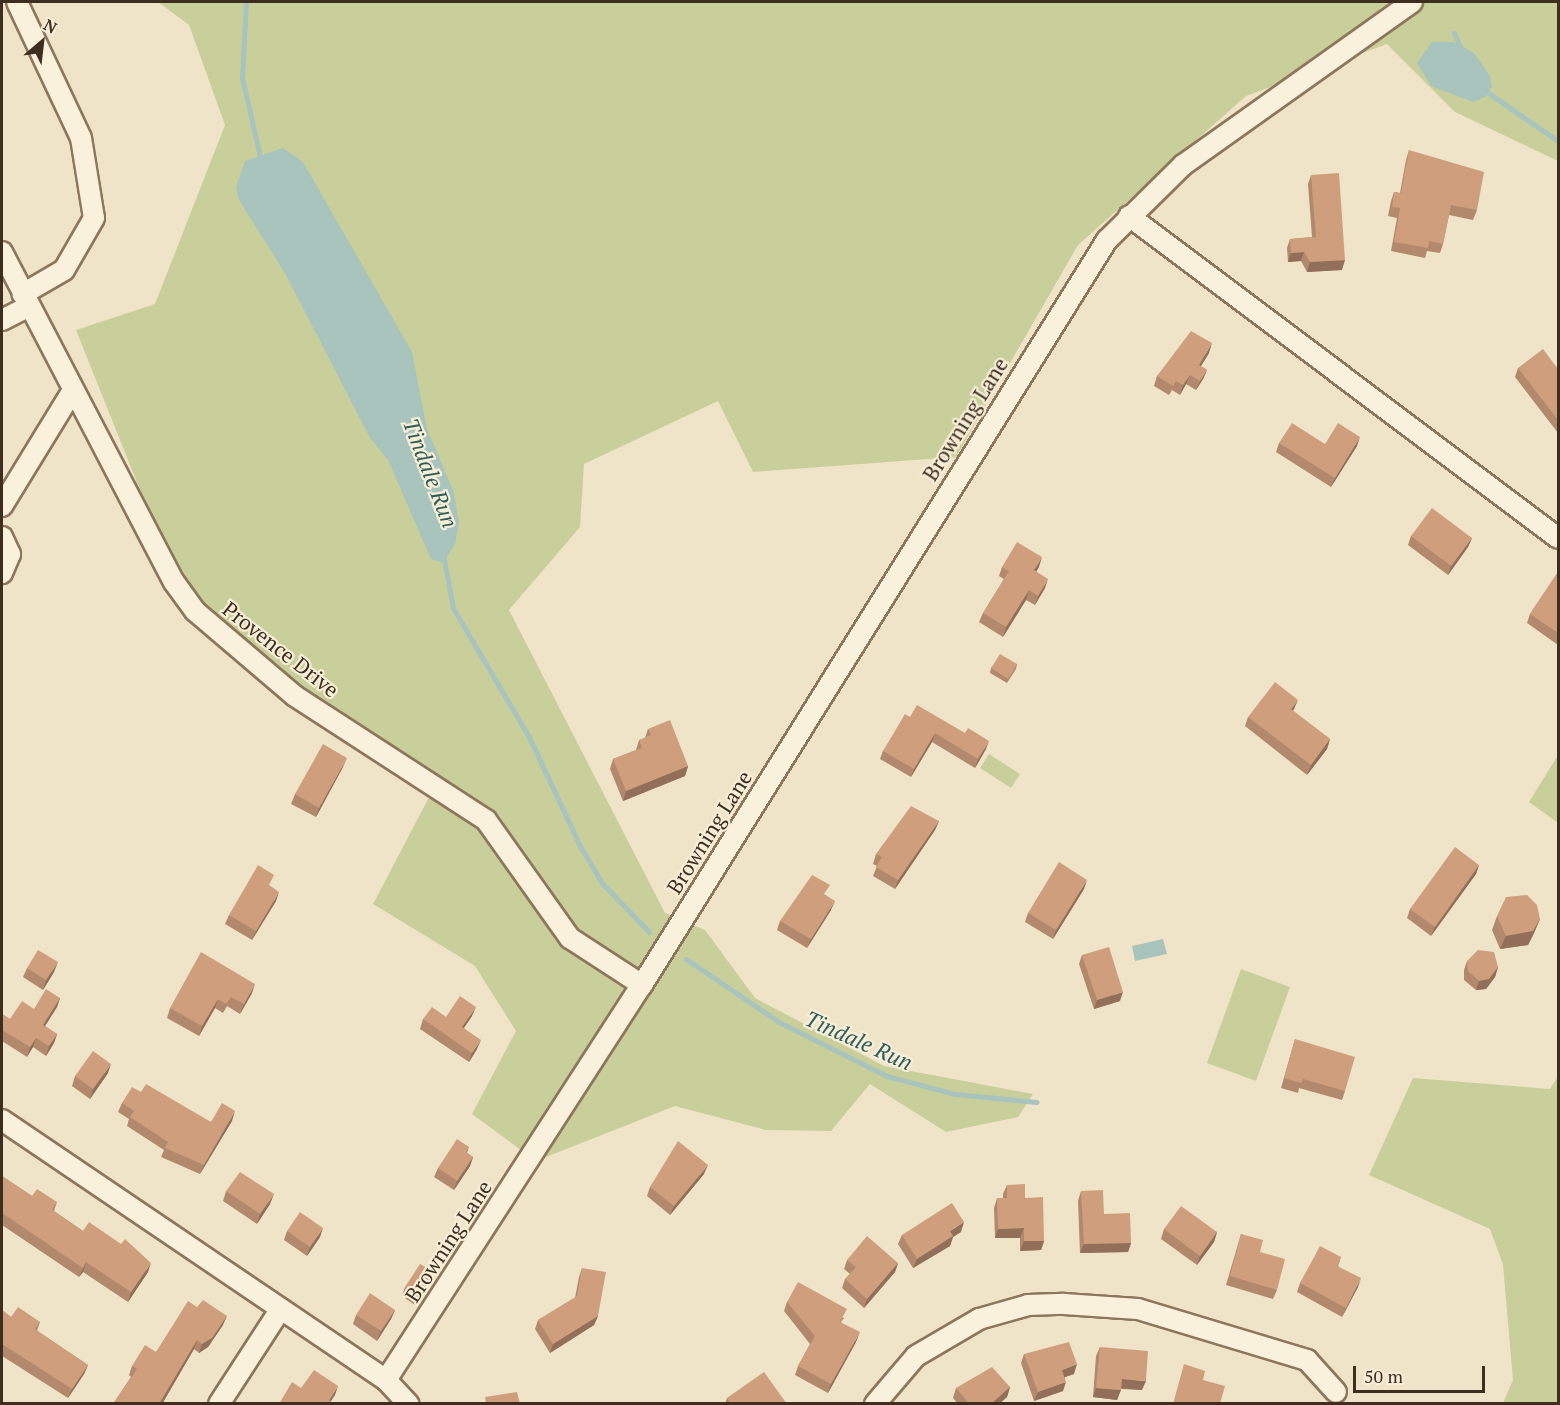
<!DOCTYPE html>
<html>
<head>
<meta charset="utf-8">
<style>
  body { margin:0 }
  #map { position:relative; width:1560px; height:1405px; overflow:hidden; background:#f0e4c8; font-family:"PT Serif",serif }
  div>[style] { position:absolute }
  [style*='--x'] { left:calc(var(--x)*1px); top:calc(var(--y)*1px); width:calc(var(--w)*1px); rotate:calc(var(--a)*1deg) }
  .green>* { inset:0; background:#c9cf9b }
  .water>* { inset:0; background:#a9c4bc }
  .stream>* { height:5px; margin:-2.5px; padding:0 2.5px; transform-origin:2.5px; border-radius:2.5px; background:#a9c4bc }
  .roads { filter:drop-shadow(2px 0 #8d765c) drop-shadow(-2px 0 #8d765c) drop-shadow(0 2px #8d765c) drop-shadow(0 -2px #8d765c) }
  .minor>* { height:20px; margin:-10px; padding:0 10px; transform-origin:10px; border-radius:10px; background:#faf1dc }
  .wall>* { inset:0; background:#b2896c }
  .shaded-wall>* { inset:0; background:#916f58 }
  .building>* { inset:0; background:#cf9f7d }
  span { translate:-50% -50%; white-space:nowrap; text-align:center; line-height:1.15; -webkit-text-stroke:4.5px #f7eed8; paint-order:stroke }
  .street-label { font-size:21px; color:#3d2e20 }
  .water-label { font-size:22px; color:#2f5d5a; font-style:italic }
  .frame { position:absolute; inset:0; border:3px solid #3d2e20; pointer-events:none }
  .north { position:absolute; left:12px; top:12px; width:60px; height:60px; -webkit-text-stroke:4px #f7eed8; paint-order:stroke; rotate:28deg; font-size:16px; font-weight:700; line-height:24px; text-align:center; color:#3d2e20 }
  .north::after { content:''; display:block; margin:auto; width:21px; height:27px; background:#3d2e20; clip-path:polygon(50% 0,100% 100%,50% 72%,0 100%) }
  .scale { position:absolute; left:1353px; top:1366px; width:132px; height:27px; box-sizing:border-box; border:3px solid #3d2e20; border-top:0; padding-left:8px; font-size:18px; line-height:21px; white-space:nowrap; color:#3d2e20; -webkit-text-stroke:4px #f7eed8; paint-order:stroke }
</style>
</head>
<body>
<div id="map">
  <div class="green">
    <div style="clip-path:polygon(158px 2px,1558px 2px,1558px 161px,1455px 112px,1387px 44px,1246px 96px,1078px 245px,956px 457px,753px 472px,718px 401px,584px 464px,580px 527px,509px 610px,665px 913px,705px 930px,755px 998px,884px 1066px,1033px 1094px,1018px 1117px,946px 1132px,870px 1084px,831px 1131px,766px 1130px,675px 1106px,536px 1161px,472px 1114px,516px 1031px,475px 966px,373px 904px,436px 784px,186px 605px,76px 330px,155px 304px,225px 125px,189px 25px)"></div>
    <div style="clip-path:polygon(989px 754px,1020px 774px,1011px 788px,980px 768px)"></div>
    <div style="clip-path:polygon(1558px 755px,1558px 823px,1529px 802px)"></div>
    <div style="clip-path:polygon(1241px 969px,1290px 987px,1256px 1081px,1207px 1063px)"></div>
    <div style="clip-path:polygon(1558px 1076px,1558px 1403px,1503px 1403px,1513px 1380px,1503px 1265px,1490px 1229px,1369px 1175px,1413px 1078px,1550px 1089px)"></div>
  </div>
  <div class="water">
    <div style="clip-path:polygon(1432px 42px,1454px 42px,1474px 53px,1490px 76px,1492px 87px,1485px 97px,1473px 102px,1431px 86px,1417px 63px)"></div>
    <div style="clip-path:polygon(283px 148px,303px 162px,412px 352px,427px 429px,453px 490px,459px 522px,455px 544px,443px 563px,431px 559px,388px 460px,370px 438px,286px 275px,239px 200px,236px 187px,245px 161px)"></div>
    <div style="clip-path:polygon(1163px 939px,1167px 954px,1135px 961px,1132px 946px)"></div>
  </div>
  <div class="stream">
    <div style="--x:246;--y:2;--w:76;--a:93"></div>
    <div style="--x:242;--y:78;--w:84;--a:77"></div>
    <div style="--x:1454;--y:33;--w:20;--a:66"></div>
    <div style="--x:1484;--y:90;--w:90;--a:34.6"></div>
    <div style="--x:443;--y:554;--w:55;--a:79.5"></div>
    <div style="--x:453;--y:608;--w:150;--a:59.5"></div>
    <div style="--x:529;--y:737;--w:120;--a:64.9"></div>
    <div style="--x:580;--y:846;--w:43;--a:59.3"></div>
    <div style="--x:602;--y:883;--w:68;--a:46.2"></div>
    <div style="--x:686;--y:959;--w:112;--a:34.1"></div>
    <div style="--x:779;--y:1022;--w:121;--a:26.6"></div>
    <div style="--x:887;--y:1076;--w:70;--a:14.8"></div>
    <div style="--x:955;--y:1094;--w:82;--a:5.6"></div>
  </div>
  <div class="roads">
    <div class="minor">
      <div style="--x:17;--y:2;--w:150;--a:64.8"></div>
      <div style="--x:81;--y:138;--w:81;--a:80.8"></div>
      <div style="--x:94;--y:218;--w:60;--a:120"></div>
      <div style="--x:64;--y:270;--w:48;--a:149.7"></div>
      <div style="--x:1129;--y:216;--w:536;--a:36.89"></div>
      <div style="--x:2;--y:252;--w:372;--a:62.5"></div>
      <div style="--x:174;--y:582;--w:36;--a:54"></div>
      <div style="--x:195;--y:611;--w:131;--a:40.4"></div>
      <div style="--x:295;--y:696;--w:228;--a:33"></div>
      <div style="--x:486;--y:820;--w:145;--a:54.6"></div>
      <div style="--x:570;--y:938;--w:86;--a:33.1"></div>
      <div style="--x:2;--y:320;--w:30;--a:-27"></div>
      <div style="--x:2;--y:506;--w:136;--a:-58.5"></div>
      <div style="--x:2;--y:537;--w:19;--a:65"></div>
      <div style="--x:10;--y:554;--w:21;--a:113"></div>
      <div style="--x:2;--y:1120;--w:464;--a:34.1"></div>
      <div style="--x:386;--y:1380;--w:33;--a:47"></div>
      <div style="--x:386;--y:1380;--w:471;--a:-57.1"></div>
      <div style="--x:642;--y:985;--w:878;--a:-58.03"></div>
      <div style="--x:1107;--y:240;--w:107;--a:-44.6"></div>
      <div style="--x:1183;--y:165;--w:281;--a:-35.4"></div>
      <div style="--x:219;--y:1404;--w:112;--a:-57"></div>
      <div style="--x:875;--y:1404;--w:63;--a:-49.5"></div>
      <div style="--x:916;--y:1356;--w:73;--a:-30.4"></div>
      <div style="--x:979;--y:1319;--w:51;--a:-15.9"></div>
      <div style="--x:1028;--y:1305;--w:36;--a:-2"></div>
      <div style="--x:1064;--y:1304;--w:74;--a:3.9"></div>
      <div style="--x:1138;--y:1309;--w:177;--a:16.8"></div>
      <div style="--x:1307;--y:1360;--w:43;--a:47.8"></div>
    </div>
  </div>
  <div class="wall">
    <div style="clip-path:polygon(1409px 150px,1477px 210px,1473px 220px,1449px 215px,1443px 244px,1440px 253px,1427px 251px,1425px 258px,1391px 251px,1397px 218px,1388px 216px,1391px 201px,1394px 192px,1400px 193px,1406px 160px)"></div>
    <div style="clip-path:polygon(1311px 175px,1342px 270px,1307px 272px,1301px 261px,1288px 262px,1287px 248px,1290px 239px,1312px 237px,1308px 184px)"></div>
    <div style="clip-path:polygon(1209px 353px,1201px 366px,1207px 370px,1203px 379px,1196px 390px,1186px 384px,1180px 395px,1172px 390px,1169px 395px,1154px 386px,1157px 376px)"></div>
    <div style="clip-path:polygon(1518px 368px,1558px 369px,1558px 433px,1515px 377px)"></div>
    <div style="clip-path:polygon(1279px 443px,1325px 444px,1357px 446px,1331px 487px,1276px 452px)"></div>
    <div style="clip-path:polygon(1411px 536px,1472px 538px,1468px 547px,1448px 575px,1408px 545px)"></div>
    <div style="clip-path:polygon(1002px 567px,1039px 567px,1036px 571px,1045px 588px,1035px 605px,1026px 600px,1003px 637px,979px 622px,983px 613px,1004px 579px,999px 576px)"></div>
    <div style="clip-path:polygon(1558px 572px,1558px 645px,1527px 623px,1530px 614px)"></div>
    <div style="clip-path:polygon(1017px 664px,1016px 669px,1007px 683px,990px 673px,991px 668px)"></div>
    <div style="clip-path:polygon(1294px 709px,1293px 711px,1330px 739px,1327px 749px,1307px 775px,1245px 726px,1248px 717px)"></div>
    <div style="clip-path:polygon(910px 717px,986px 749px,975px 768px,932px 742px,911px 777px,880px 759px,883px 751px)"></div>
    <div style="clip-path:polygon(648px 729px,688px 766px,685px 776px,623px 801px,610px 769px,613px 759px,636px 750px,639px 740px,645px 738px)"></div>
    <div style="clip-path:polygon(343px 767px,316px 817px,291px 804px,295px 794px)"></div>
    <div style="clip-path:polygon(939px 821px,935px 830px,895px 889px,873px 876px,877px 866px,873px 864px,876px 854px)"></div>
    <div style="clip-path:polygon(1479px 865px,1476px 874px,1431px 936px,1407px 918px,1410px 909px)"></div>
    <div style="clip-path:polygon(1084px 889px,1053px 939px,1025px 922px,1028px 913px)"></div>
    <div style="clip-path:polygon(826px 895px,831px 910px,807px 948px,777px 930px,780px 921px)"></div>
    <div style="clip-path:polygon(276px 901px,252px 940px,225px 924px,229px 915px)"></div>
    <div style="clip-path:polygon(1497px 916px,1540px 919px,1534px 933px,1528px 945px,1500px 949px,1492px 930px)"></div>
    <div style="clip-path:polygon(1082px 955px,1120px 1001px,1094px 1009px,1079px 964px)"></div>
    <div style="clip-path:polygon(1467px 961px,1498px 967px,1495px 977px,1486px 989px,1476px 990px,1464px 980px,1464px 970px)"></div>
    <div style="clip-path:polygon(27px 968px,54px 972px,43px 990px,23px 977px)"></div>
    <div style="clip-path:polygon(252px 993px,240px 1014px,227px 1006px,223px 1013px,215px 1008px,199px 1036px,167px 1018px,170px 1008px)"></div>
    <div style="clip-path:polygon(60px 998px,57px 1007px,45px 1026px,57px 1034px,54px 1043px,46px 1056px,33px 1047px,27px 1057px,2px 1041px,2px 1014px,10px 1019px)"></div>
    <div style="clip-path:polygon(472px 1016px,464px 1028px,477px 1049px,469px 1062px,420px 1029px,423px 1019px,446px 1017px)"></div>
    <div style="clip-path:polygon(1295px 1039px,1345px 1091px,1342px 1100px,1299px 1088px,1298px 1093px,1281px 1088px)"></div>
    <div style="clip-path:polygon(108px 1073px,90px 1099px,72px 1086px,75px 1076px)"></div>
    <div style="clip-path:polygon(141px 1092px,211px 1122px,232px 1121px,200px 1174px,161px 1157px,164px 1150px,127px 1126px,129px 1119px,118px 1112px,122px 1103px)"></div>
    <div style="clip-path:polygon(469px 1147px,467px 1153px,473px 1157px,470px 1166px,454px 1190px,434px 1177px,438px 1168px)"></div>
    <div style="clip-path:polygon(704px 1174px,670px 1215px,647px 1196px,650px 1187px)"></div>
    <div style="clip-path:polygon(2px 1176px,32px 1196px,57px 1202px,54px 1211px,83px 1231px,148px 1272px,128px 1302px,83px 1272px,79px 1277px,2px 1225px)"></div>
    <div style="clip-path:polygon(1007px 1185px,1025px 1198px,1044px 1241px,1041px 1250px,1020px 1251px,1020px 1238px,995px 1238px,994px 1208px,997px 1198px,1003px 1198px,1003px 1194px)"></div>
    <div style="clip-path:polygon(226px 1191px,270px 1204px,257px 1224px,223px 1201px)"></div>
    <div style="clip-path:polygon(1081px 1191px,1131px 1243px,1128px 1252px,1080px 1253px,1078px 1201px)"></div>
    <div style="clip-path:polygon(1164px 1229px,1217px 1232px,1214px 1242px,1197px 1265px,1161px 1239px)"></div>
    <div style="clip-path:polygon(287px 1231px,320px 1237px,307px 1256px,284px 1240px)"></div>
    <div style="clip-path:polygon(961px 1232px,953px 1237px,950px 1246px,913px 1268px,898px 1244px,902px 1235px)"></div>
    <div style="clip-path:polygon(1241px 1234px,1260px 1252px,1277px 1290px,1273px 1299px,1226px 1285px)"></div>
    <div style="clip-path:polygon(1341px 1257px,1338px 1266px,1358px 1287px,1342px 1317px,1297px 1292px,1300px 1283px)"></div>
    <div style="clip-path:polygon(847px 1260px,898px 1263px,895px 1272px,864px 1308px,842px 1288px,845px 1279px,850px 1274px,844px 1269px)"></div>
    <div style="clip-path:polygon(582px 1268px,598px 1316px,594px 1325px,550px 1353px,535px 1329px,538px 1320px,575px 1298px,579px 1277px)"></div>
    <div style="clip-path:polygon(430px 1282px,415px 1305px,402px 1296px,405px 1287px)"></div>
    <div style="clip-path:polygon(787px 1302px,844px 1318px,841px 1322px,856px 1342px,828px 1393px,795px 1375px,798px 1366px,810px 1344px,784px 1311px)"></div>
    <div style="clip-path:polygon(2px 1310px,11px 1317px,40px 1322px,37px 1331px,88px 1365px,84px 1374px,68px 1398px,2px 1356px)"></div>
    <div style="clip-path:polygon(395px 1310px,391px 1319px,377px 1341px,353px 1324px,356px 1315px)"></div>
    <div style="clip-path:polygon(223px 1325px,208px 1347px,199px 1353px,194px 1349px,162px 1404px,113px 1404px,131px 1377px,129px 1375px,132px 1366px,156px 1352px)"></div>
    <div style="clip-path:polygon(1100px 1347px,1142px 1390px,1121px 1389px,1117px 1400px,1093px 1397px,1096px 1356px)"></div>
    <div style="clip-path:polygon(1024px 1354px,1074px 1374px,1065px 1377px,1063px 1391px,1034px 1401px,1021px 1363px)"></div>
    <div style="clip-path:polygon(1010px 1387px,1007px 1397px,999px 1404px,958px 1404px,953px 1398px,956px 1388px)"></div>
    <div style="clip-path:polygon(727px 1398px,787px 1404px,725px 1404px)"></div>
  </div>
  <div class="shaded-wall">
    <div style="clip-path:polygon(1304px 252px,1301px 261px,1288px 262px,1291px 253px)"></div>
    <div style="clip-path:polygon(1345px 260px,1342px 270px,1307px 272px,1310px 262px)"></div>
    <div style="clip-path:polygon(1212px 343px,1209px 353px,1196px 374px,1199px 365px)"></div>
    <div style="clip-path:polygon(1207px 370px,1203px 379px,1196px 390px,1200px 381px)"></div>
    <div style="clip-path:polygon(1190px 375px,1186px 384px,1180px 395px,1183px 385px)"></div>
    <div style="clip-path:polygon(1360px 437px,1357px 446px,1331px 487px,1335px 478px)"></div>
    <div style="clip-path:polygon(1472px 538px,1468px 547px,1448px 575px,1451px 566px)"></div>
    <div style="clip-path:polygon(1042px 557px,1039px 567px,1031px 580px,1034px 570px)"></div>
    <div style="clip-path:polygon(1048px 579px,1045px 588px,1035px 605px,1038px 596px)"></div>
    <div style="clip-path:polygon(1029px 590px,1026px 600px,1003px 637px,1006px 627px)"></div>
    <div style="clip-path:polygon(1298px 700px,1294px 709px,1287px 718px,1291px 709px)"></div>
    <div style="clip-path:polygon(935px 733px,932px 742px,911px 777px,914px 769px)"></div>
    <div style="clip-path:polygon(1330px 739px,1327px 749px,1307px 775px,1311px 765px)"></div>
    <div style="clip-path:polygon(989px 741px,986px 749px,975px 768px,978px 759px)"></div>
    <div style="clip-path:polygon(347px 758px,343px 767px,316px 817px,319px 808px)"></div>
    <div style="clip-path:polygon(688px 766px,685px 776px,623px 801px,626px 791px)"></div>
    <div style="clip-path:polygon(939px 821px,935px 830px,895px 889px,898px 880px)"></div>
    <div style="clip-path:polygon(1479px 865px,1476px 874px,1431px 936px,1435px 927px)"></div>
    <div style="clip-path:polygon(1087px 880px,1084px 889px,1053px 939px,1056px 930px)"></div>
    <div style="clip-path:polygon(279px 892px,276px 901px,252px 940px,256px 931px)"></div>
    <div style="clip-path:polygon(835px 901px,831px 910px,807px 948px,811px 939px)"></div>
    <div style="clip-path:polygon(1540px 919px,1534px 933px,1528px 945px,1500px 949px,1506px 936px)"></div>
    <div style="clip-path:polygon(58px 962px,54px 972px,43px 990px,46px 980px)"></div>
    <div style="clip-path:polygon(1498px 967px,1495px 977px,1486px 989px,1476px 990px,1479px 981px)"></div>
    <div style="clip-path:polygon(255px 984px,252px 993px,240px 1014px,244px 1004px)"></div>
    <div style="clip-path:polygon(1123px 992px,1120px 1001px,1094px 1009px,1097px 1000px)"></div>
    <div style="clip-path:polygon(60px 998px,57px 1007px,40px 1034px,43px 1025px)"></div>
    <div style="clip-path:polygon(218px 999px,215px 1008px,199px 1036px,202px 1026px)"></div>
    <div style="clip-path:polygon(476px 1007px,472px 1016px,458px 1036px,462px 1027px)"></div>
    <div style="clip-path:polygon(57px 1034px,54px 1043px,46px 1056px,49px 1046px)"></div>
    <div style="clip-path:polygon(36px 1038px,33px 1047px,27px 1057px,30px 1047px)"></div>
    <div style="clip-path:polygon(481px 1040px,477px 1049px,469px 1062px,472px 1053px)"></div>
    <div style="clip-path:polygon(111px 1064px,108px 1073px,90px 1099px,93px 1089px)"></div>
    <div style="clip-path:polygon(235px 1111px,232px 1121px,200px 1174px,204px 1165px)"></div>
    <div style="clip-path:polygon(473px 1157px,470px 1166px,454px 1190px,457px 1181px)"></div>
    <div style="clip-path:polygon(708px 1165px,704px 1174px,670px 1215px,674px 1206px)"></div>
    <div style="clip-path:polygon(274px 1194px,270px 1204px,257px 1224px,260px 1214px)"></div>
    <div style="clip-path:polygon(964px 1222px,961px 1232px,953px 1237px,950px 1246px,913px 1268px,917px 1259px,950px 1231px)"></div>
    <div style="clip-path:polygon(323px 1228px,320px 1237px,307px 1256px,310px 1247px)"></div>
    <div style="clip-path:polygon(1024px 1228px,1020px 1238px,995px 1238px,998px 1229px)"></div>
    <div style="clip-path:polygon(1217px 1232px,1214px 1242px,1197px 1265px,1200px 1256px)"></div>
    <div style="clip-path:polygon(1024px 1241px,1044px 1241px,1041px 1250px,1020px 1251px)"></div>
    <div style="clip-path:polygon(1131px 1243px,1128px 1252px,1080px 1253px,1084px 1244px)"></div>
    <div style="clip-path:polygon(86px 1262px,83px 1272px,79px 1277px,83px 1268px)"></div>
    <div style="clip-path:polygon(151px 1263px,148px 1272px,128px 1302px,131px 1292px)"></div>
    <div style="clip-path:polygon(898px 1263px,895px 1272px,864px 1308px,867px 1299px)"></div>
    <div style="clip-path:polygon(434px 1272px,430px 1282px,415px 1305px,418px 1296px)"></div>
    <div style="clip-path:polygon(1361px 1278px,1358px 1287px,1342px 1317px,1346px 1308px)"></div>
    <div style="clip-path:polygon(395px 1310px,391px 1319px,377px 1341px,381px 1331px)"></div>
    <div style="clip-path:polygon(227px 1316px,223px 1325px,208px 1347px,199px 1353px,202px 1344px)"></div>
    <div style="clip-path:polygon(598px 1316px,594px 1325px,550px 1353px,553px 1344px)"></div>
    <div style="clip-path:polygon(860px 1332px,856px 1342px,828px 1393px,831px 1384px)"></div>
    <div style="clip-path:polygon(197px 1340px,194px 1349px,162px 1404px,159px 1404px)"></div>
    <div style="clip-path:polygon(1077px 1364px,1074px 1374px,1059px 1379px,1062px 1370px)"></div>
    <div style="clip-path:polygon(88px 1365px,84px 1374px,68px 1398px,72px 1389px)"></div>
    <div style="clip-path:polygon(1122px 1379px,1146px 1381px,1142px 1390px,1118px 1388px)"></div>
    <div style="clip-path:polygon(1066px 1382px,1063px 1391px,1034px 1401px,1038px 1392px)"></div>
    <div style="clip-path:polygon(338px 1386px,335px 1395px,329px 1404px,329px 1400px)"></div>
    <div style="clip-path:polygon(1010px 1387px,1007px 1397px,999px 1404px,991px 1404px)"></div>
    <div style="clip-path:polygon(1096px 1388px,1121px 1390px,1117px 1400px,1093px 1397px)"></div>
  </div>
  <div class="building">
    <div style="clip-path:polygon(1409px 150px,1484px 172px,1477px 210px,1451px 205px,1443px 244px,1429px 241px,1428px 248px,1394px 242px,1400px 208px,1392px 207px,1394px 192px,1401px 193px)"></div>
    <div style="clip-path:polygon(1339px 173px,1345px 260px,1310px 262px,1304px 252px,1291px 253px,1290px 239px,1316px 237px,1311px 175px)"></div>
    <div style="clip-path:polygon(1191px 331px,1212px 343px,1199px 365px,1207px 370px,1200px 381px,1190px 375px,1183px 385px,1176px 381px,1173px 386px,1157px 376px)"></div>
    <div style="clip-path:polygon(1543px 349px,1558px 369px,1558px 420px,1518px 368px)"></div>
    <div style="clip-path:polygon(1292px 423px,1325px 444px,1338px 423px,1360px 437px,1335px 478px,1279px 443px)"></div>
    <div style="clip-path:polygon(1432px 508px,1472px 538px,1451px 566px,1411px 536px)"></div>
    <div style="clip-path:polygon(1017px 542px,1042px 557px,1034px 570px,1048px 579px,1038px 596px,1029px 590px,1006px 627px,983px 613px,1009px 571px,1002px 567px)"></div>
    <div style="clip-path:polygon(1558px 572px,1558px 633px,1530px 614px)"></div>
    <div style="clip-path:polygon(1000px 654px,1017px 664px,1008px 679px,991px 668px)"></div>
    <div style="clip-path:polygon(1275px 682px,1298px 700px,1291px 709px,1330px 739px,1311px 765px,1248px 717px)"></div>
    <div style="clip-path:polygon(917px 705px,965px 733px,968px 728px,989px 741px,978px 759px,935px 733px,914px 769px,883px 751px,905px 714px,910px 717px)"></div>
    <div style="clip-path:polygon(670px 720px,688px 766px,626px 791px,613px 759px,642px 748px,639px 740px,651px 735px,648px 729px)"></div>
    <div style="clip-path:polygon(323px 744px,347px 758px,319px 808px,295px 794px)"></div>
    <div style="clip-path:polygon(911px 806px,939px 821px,898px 880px,876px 867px,882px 857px,876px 854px)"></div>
    <div style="clip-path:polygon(1455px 847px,1479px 865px,1435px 927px,1410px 909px)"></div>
    <div style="clip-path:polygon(1059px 862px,1087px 880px,1056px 930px,1028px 913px)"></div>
    <div style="clip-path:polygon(258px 865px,274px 875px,269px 885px,279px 892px,256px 931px,229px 915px)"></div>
    <div style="clip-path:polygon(812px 875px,830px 885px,824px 894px,835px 901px,811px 939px,780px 921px)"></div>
    <div style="clip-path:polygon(1527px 895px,1537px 905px,1540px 919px,1533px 931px,1506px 936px,1497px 916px,1506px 897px)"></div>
    <div style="clip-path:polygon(1109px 947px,1123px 992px,1097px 1000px,1082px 955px)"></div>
    <div style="clip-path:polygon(38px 950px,58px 962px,46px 980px,27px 968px)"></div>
    <div style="clip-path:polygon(1478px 950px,1494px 952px,1498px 967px,1489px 979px,1479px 981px,1468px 971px,1467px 961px)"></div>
    <div style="clip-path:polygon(201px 952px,255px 984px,244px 1004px,231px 997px,226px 1004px,218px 999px,202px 1026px,170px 1008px)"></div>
    <div style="clip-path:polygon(46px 989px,60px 998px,43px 1025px,57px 1034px,49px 1046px,36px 1038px,30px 1047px,2px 1030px,2px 1014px,10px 1019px,22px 1001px,34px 1009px)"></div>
    <div style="clip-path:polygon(460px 996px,476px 1007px,462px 1027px,481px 1040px,472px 1053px,423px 1019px,432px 1007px,446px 1017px)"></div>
    <div style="clip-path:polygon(1295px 1039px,1355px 1057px,1345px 1091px,1303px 1079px,1301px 1083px,1284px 1078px)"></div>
    <div style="clip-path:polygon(93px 1051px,111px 1064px,93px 1089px,75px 1076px)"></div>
    <div style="clip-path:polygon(146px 1084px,211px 1122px,222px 1103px,235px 1111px,204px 1165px,165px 1148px,168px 1142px,130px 1117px,134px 1111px,122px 1103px,132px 1087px,141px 1092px)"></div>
    <div style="clip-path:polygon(457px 1139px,469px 1147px,466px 1152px,473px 1157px,457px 1181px,438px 1168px)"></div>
    <div style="clip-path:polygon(678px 1141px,708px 1165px,674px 1206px,650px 1187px)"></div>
    <div style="clip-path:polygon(240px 1172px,274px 1194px,260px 1214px,226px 1191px)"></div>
    <div style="clip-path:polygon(2px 1176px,32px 1196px,37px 1189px,57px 1202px,52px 1210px,83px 1231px,89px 1222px,121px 1244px,125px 1239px,151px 1263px,131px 1292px,86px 1262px,83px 1268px,2px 1213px)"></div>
    <div style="clip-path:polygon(1025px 1184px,1025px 1198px,1043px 1197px,1044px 1241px,1024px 1241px,1024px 1228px,998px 1229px,997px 1198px,1007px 1198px,1007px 1185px)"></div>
    <div style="clip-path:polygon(1103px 1190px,1104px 1214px,1130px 1213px,1131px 1243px,1084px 1244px,1081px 1191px)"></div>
    <div style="clip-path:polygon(952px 1203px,964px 1222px,950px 1231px,953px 1236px,917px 1259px,902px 1235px)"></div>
    <div style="clip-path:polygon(1181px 1206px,1217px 1232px,1200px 1256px,1164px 1229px)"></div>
    <div style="clip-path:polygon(300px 1212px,323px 1228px,310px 1247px,287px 1231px)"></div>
    <div style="clip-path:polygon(1241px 1234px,1263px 1240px,1260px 1252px,1285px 1259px,1277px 1290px,1230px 1276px)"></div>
    <div style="clip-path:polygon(867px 1236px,898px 1263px,867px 1299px,845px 1279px,856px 1267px,847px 1260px)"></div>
    <div style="clip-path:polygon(1320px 1246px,1341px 1257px,1337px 1266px,1361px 1278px,1346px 1308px,1300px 1283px)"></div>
    <div style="clip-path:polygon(420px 1264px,434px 1272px,418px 1296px,405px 1287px)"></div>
    <div style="clip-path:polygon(582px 1268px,606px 1272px,598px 1316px,553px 1344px,538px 1320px,577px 1296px)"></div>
    <div style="clip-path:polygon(798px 1282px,847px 1309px,840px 1322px,860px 1332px,831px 1384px,798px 1366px,815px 1336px,787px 1302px)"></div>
    <div style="clip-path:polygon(370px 1293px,395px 1310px,381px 1331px,356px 1315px)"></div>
    <div style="clip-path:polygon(203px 1300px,227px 1316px,212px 1338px,202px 1344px,197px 1340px,159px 1404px,113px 1404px,137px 1369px,132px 1366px,145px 1345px,156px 1352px,188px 1301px,197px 1307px)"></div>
    <div style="clip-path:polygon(18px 1307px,40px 1322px,35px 1329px,88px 1365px,72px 1389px,2px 1344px,2px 1310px,11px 1317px)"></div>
    <div style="clip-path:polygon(1069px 1342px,1077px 1364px,1062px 1370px,1066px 1382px,1038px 1392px,1024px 1354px)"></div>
    <div style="clip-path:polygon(1100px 1347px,1148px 1351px,1146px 1381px,1122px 1379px,1121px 1390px,1096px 1388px)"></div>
    <div style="clip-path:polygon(1184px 1364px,1205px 1371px,1203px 1380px,1225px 1386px,1220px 1404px,1173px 1404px)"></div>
    <div style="clip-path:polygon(992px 1367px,1010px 1387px,991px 1404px,969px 1404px,956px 1388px)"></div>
    <div style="clip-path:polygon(314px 1370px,338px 1386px,329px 1400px,334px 1404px,279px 1404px,292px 1382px,301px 1388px)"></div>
    <div style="clip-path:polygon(764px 1372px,787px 1404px,731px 1404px,727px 1398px)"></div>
    <div style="clip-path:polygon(517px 1392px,520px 1404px,486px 1404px,485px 1397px)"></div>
  </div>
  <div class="street-label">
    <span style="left:965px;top:419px;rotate:-58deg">Browning Lane</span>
    <span style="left:281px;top:649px;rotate:38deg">Provence Drive</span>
    <span style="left:709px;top:832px;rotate:-58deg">Browning Lane</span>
    <span style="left:448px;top:1241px;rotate:-57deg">Browning Lane</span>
  </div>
  <div class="water-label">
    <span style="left:431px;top:473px;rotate:69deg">Tindale Run</span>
    <span style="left:859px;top:1040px;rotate:24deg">Tindale Run</span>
  </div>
  <div class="frame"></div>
  <div class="north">N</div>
  <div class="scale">50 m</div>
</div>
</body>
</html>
